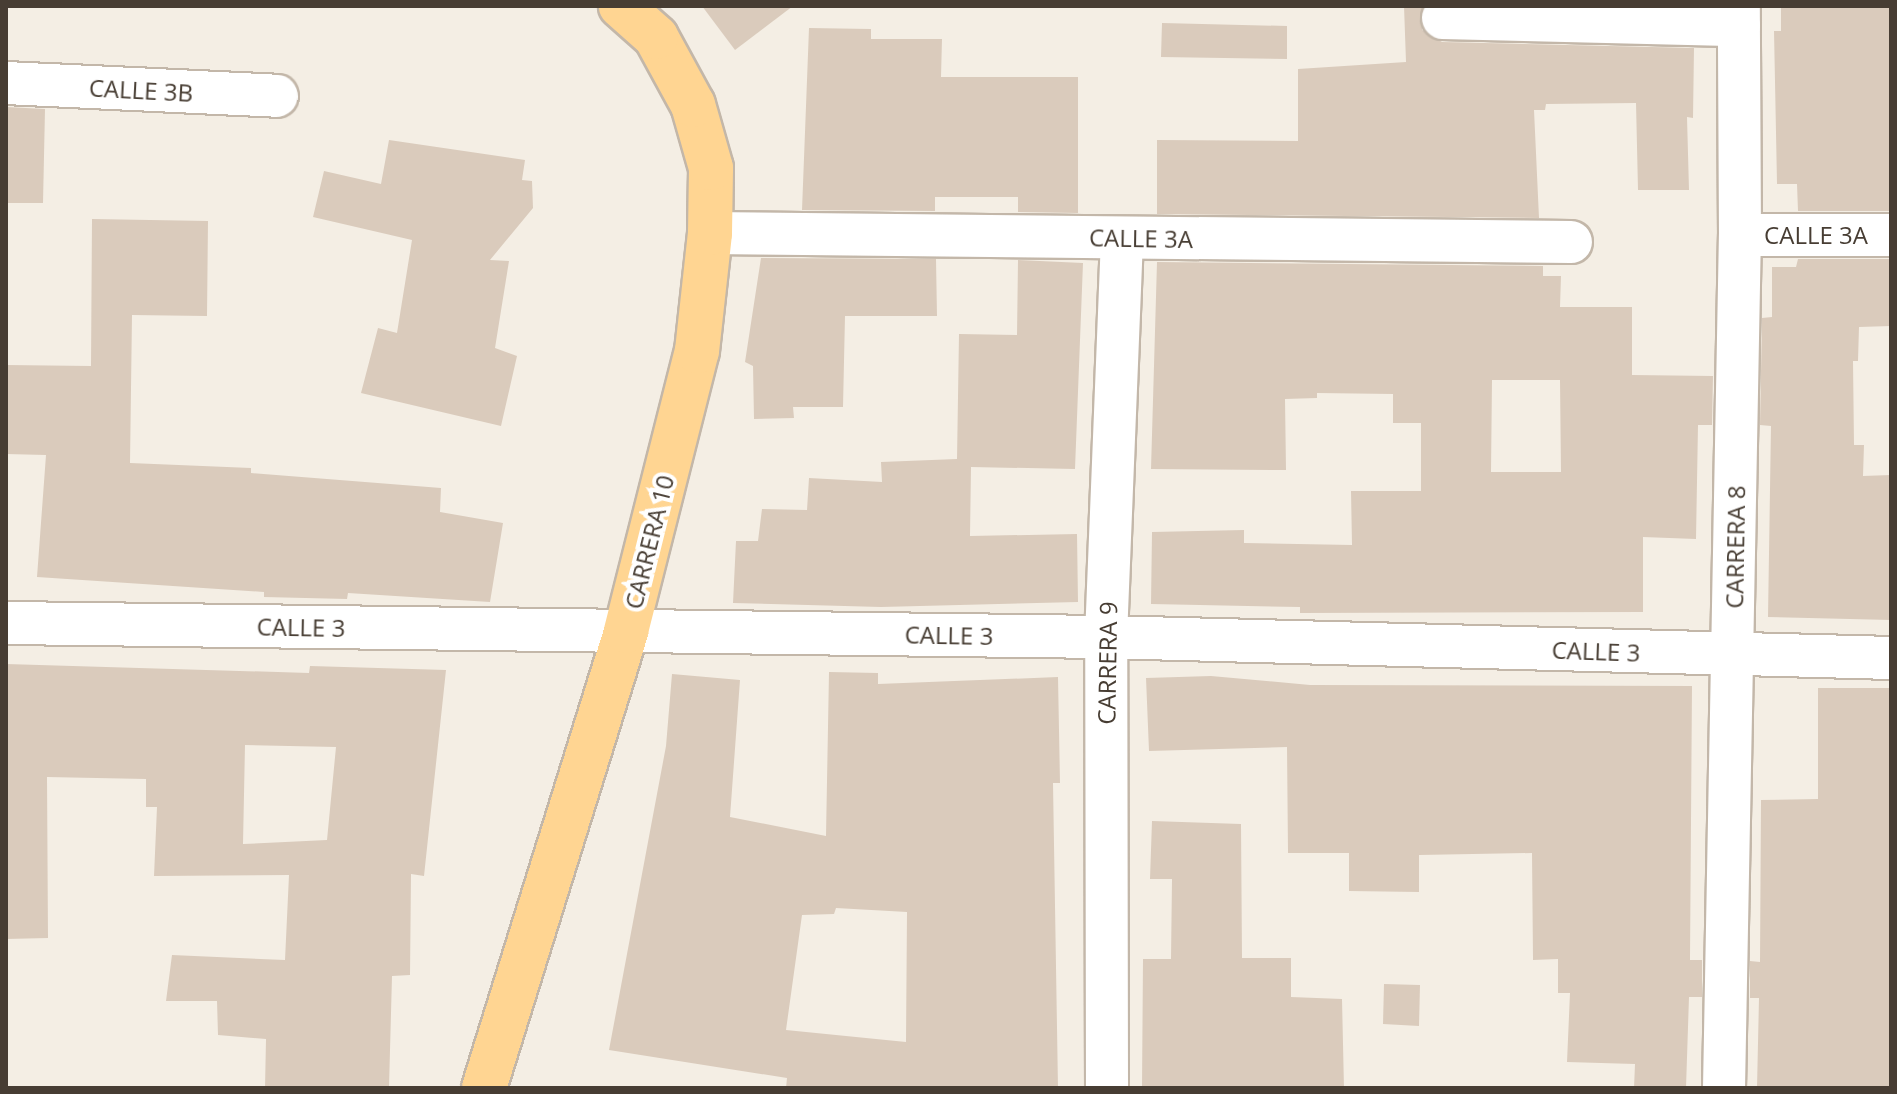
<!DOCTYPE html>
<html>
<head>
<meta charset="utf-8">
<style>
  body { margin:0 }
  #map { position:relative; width:1897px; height:1094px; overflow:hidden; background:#f4eee4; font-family:"Open Sans",sans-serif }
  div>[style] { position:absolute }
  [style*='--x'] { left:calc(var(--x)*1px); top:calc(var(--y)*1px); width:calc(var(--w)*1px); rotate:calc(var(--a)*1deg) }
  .building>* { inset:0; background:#dacbbc }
  .roads { filter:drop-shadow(2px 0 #c3b7a9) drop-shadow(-2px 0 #c3b7a9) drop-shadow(0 2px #c3b7a9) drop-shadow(0 -2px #c3b7a9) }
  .minor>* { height:42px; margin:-21px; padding:0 21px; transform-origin:21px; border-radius:21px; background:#fff }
  .primary>* { height:44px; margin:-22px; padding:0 22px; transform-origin:22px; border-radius:22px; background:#ffd592 }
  span { translate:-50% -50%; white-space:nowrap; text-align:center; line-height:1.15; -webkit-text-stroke:8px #fff; paint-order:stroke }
  .street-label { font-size:24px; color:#473d33 }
  .frame { position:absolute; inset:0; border:8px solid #473d33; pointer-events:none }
</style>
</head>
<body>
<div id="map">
  <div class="building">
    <div style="clip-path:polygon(702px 6px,793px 6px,735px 50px)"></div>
    <div style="clip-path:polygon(1404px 6px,1422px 6px,1422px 30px,1442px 42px,1694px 48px,1693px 118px,1687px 117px,1689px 190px,1638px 190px,1636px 103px,1546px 104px,1545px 110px,1534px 110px,1539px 218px,1157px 214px,1157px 140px,1298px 141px,1298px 69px,1406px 62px)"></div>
    <div style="clip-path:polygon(1781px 6px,1891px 6px,1891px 211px,1798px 211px,1797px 184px,1777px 184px,1774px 31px,1781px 31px)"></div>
    <div style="clip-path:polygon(1162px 23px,1287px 26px,1287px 59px,1161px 57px)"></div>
    <div style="clip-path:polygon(809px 28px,871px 29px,871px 39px,942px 39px,941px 77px,1078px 77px,1078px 213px,1018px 212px,1018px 197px,935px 197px,935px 211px,802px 210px)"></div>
    <div style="clip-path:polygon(6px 107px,45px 109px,43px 203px,6px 203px)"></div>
    <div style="clip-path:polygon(389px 140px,525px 160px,522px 180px,532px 181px,533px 208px,490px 260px,509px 261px,495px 348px,517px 356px,501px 426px,361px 393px,378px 328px,397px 333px,412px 240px,313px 217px,324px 171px,381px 184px)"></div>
    <div style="clip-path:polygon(92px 219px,208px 221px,207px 316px,132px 315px,130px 463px,251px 468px,251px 473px,441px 488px,440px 512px,503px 523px,490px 602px,348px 593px,347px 599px,264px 597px,264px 592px,37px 577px,46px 455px,6px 454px,6px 365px,91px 366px)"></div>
    <div style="clip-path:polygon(761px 258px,936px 259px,937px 316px,845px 316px,843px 407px,793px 407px,794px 418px,754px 419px,753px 366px,745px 362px)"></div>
    <div style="clip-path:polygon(1798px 259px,1890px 259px,1891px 326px,1859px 327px,1858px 361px,1853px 361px,1854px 445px,1864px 445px,1863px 476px,1891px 475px,1891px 620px,1768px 617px,1771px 426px,1760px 425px,1762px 318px,1772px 317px,1772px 267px,1796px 267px)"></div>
    <div style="clip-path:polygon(1018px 260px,1083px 263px,1075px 469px,971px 467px,970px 536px,1077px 534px,1078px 602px,881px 607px,733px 603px,736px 541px,758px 541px,762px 509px,807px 510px,809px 478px,882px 482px,881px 462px,957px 459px,959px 334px,1017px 335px)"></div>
    <div style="clip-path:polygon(evenodd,1157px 262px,1543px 266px,1543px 276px,1561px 276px,1560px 307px,1632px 307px,1632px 375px,1713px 376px,1712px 425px,1698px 425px,1696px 539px,1643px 537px,1643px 612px,1300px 613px,1300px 607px,1151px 604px,1152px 532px,1244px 530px,1244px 543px,1352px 545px,1351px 491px,1421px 491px,1421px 423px,1393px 423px,1393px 394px,1317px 393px,1317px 398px,1285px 399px,1286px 470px,1151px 469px,1157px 262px,1492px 380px,1560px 380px,1561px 472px,1491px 472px,1492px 380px)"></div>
    <div style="clip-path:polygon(evenodd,6px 664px,309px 673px,310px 666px,446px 670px,424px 876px,411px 874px,410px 975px,392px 976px,389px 1088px,265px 1088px,266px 1039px,218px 1035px,217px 1001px,166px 1001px,172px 955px,285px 960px,289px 875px,154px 876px,157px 807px,146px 807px,146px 779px,47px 777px,48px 938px,6px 939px,6px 664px,245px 745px,336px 747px,327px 840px,243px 844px,245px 745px)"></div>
    <div style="clip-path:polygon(evenodd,829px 672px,878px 673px,878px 684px,1058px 677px,1060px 783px,1053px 783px,1058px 1088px,786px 1088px,787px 1078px,609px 1050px,666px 746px,672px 674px,740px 680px,730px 817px,826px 836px,829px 672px,836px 908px,907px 912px,906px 1042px,786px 1030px,802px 915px,834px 914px,836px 908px)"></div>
    <div style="clip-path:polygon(1211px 676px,1310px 685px,1692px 686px,1690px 960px,1702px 960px,1702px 997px,1689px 997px,1686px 1088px,1634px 1088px,1635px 1064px,1567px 1062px,1570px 993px,1558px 993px,1558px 959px,1533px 960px,1532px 853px,1419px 855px,1419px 892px,1349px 891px,1349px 853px,1288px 853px,1287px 747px,1149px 751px,1146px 678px)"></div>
    <div style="clip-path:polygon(1818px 688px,1891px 688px,1891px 1088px,1757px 1088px,1759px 998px,1750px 998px,1750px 961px,1760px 962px,1761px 800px,1818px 799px)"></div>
    <div style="clip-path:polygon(1152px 821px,1241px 824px,1242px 958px,1291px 958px,1291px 997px,1342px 999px,1344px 1088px,1142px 1088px,1143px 959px,1171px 959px,1172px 879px,1150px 879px)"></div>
    <div style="clip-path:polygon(1384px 984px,1420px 985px,1419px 1026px,1383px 1024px)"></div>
  </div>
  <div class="roads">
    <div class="minor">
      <div style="--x:1443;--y:18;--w:296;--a:1.4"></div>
      <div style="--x:6;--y:83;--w:271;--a:2.7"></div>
      <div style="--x:710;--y:233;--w:861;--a:0.6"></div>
      <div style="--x:1740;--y:235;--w:151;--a:0"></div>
      <div style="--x:6;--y:623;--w:1100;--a:0.73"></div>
      <div style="--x:1106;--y:637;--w:785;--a:1.53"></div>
      <div style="--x:1107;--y:1088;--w:451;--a:-90.1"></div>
      <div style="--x:1106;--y:637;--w:399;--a:-87.7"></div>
      <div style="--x:1724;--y:1088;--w:853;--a:-88.93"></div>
      <div style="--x:1740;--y:235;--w:229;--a:-90.3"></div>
    </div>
    <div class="primary">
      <div style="--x:484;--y:1088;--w:479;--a:-72.7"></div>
      <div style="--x:626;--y:631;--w:289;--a:-75.8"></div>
      <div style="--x:697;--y:351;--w:119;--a:-83.7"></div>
      <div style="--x:710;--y:233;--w:65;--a:-89.1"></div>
      <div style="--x:711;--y:168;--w:66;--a:-105.9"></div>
      <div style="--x:693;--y:105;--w:77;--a:-118.6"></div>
      <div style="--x:656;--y:37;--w:47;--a:-138.5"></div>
    </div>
  </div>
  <div class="street-label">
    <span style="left:141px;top:90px;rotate:3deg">CALLE 3B</span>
    <span style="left:1816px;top:235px">CALLE 3A</span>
    <span style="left:1141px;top:238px;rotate:1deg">CALLE 3A</span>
    <span style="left:649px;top:542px;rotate:-76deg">CARRERA 10</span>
    <span style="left:1735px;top:547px;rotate:-89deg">CARRERA 8</span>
    <span style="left:301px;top:627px;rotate:1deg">CALLE 3</span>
    <span style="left:949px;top:635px;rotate:1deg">CALLE 3</span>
    <span style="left:1596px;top:651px;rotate:2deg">CALLE 3</span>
    <span style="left:1107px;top:663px;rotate:-89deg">CARRERA 9</span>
  </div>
  <div class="frame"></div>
</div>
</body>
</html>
